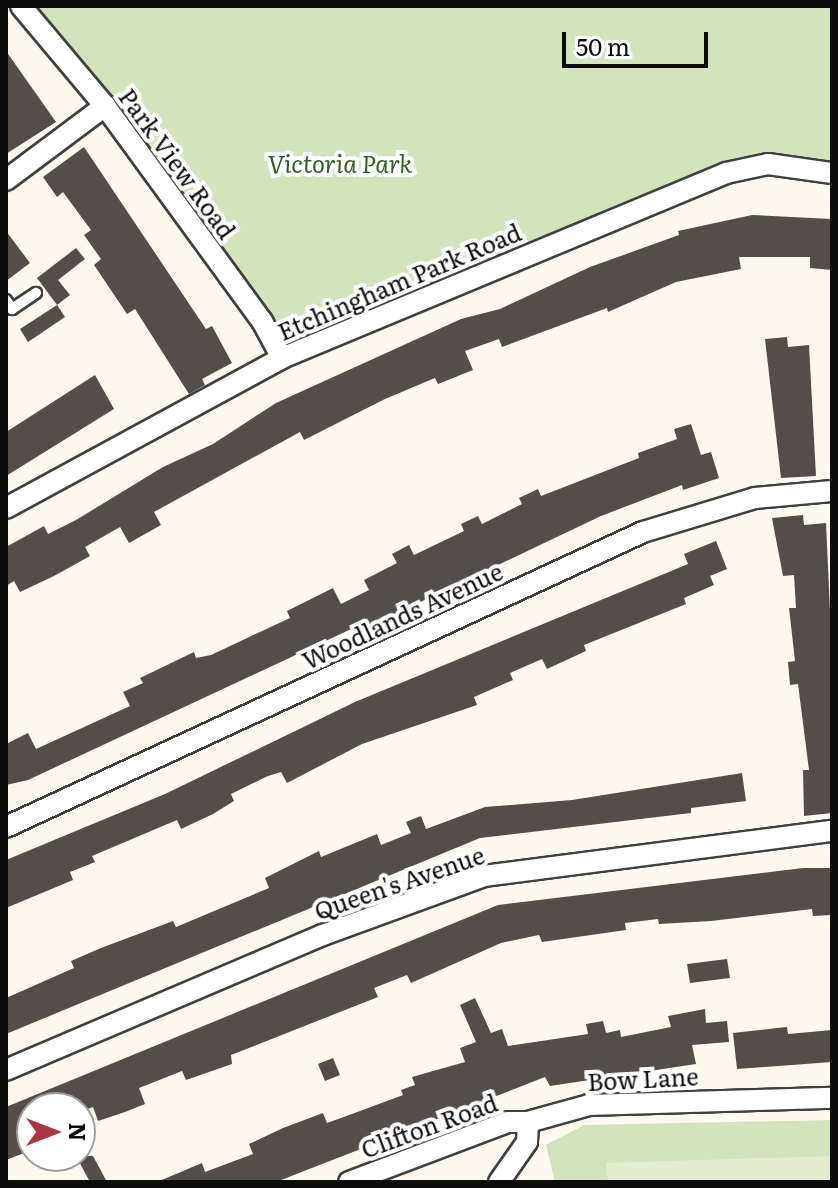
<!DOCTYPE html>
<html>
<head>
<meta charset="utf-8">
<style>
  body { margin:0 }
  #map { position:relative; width:838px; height:1188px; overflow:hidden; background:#fdf9ef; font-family:Literata,serif }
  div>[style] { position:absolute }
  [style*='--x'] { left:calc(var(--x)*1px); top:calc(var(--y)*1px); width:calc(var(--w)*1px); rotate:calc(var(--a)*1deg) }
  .green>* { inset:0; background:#d3e4bc }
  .pitch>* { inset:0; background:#e3eccd }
  .building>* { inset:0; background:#544e4a }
  .roads { filter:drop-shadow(2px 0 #404040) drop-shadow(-2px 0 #404040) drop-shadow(0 2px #404040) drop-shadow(0 -2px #404040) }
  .service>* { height:10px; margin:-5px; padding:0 5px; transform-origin:5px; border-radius:5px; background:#fff }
  .minor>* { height:20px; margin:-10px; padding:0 10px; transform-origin:10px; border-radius:10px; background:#fff }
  span { translate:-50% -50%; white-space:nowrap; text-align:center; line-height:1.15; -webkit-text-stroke:8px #fff; paint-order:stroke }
  .street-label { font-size:24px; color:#0d0d0d }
  .park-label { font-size:24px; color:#345d25; font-style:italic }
  .frame { position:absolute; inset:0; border:8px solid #0d0d0d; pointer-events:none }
  .north { position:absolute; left:16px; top:1092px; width:80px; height:80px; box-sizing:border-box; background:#fff; border:2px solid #9e9e9e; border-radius:50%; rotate:90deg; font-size:22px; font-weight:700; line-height:32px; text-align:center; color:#0d0d0d }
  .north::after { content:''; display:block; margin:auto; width:28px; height:36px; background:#ac3542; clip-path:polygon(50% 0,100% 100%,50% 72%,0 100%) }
  .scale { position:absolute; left:562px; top:32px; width:146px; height:36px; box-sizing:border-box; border:4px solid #0d0d0d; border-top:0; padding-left:10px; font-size:24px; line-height:28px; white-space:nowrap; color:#0d0d0d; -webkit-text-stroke:6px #fff; paint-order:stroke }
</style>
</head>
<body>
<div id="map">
  <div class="green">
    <div style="clip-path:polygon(34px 6px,832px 6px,832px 176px,726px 173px,282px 358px)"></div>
    <div style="clip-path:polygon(832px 1120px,832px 1182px,555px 1182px,546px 1145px,584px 1125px)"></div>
  </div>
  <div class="pitch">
    <div style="clip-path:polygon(832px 1156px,832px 1182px,608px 1182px,606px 1163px)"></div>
  </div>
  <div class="building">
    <div style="clip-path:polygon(6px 51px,56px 122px,6px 154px)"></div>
    <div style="clip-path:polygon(84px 147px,206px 329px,212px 326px,232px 363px,202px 379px,205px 385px,189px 394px,135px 309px,127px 314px,94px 265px,101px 259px,84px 235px,91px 230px,63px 192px,57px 197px,43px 177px)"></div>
    <div style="clip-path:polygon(752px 215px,832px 219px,832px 270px,810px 268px,810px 257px,739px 257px,741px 269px,676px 282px,608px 312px,607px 308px,502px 347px,499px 339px,465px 351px,473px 370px,438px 384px,435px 378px,385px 399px,304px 440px,300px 432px,154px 512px,161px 525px,129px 543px,120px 527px,85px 547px,90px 556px,54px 576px,20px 592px,14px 581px,6px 586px,6px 547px,44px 526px,48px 534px,76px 520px,163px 467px,213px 444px,276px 403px,461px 319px,500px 309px,590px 267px,679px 235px,678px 231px)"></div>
    <div style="clip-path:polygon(6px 231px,30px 263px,6px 281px)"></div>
    <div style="clip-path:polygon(76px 248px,85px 259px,58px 280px,70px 295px,57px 305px,37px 278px)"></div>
    <div style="clip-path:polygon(57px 305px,65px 317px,28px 342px,20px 329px)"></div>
    <div style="clip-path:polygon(787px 337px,788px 347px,809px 345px,816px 476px,781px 478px,765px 339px)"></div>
    <div style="clip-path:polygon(95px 375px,114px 409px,6px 476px,6px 432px)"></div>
    <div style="clip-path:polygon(691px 424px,701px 455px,711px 452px,719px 478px,683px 490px,682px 485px,601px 516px,366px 628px,364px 623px,28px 780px,6px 785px,6px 744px,28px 733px,36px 749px,130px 706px,123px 692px,143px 683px,140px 678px,194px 652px,196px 658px,211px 655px,245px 639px,290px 618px,287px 611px,333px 588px,341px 604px,369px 590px,364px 580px,397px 563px,392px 554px,409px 545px,414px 555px,464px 531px,461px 524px,478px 516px,482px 524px,522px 504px,519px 498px,538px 489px,541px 496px,639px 458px,638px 453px,677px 439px,674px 429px)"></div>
    <div style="clip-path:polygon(803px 515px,804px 525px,826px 523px,832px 654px,832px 813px,804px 816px,803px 770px,809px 770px,798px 684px,790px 685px,788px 662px,795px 661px,789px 608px,796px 608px,794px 575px,783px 576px,772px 518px)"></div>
    <div style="clip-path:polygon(716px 541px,727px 569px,710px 576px,714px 585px,684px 598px,686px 604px,584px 645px,586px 651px,547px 669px,542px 659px,510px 673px,513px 680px,474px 697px,477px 705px,362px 744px,287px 783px,281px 772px,268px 776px,231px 794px,234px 801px,213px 814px,181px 829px,177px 820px,92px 856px,95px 862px,70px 872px,73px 880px,6px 908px,6px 860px,165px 794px,355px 702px,688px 564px,684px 554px)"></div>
    <div style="clip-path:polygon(742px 773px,746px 801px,691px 808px,691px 813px,480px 838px,6px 1034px,6px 998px,74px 968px,71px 961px,101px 948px,173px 921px,176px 927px,269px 888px,265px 878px,319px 851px,321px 857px,377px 834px,381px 845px,411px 833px,406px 822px,421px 816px,426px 829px,485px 807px,572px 800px)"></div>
    <div style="clip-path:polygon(803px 868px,832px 868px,831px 915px,813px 916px,812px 909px,711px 921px,659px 924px,658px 919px,625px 923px,626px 930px,542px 942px,539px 935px,501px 943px,411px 983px,407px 975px,374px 988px,378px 997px,231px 1055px,232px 1064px,186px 1080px,182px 1071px,139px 1088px,145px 1104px,125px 1112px,98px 1121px,93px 1107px,80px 1112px,80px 1108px,32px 1108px,32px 1150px,6px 1160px,6px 1107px,498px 905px)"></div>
    <div style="clip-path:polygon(727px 959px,730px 978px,690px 983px,687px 964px)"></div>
    <div style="clip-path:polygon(475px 998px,491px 1033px,502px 1029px,508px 1046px,588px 1034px,586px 1024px,603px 1021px,606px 1033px,620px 1030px,621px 1037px,671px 1027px,668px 1016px,705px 1009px,706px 1023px,727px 1021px,729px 1042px,692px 1045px,696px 1064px,550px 1086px,545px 1077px,276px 1182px,157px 1182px,202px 1163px,205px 1172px,253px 1154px,249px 1144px,283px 1128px,323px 1113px,327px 1123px,352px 1114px,403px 1095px,401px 1090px,415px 1085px,412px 1077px,465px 1062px,460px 1048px,476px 1042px,460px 1005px)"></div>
    <div style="clip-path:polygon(787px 1027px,788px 1034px,832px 1030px,832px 1062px,737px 1069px,733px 1033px)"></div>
    <div style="clip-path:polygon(333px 1058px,340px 1075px,325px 1081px,318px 1064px)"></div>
    <div style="clip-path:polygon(76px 1156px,93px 1156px,107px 1182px,90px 1182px)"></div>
  </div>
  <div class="roads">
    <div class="service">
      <div style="--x:6;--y:300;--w:11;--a:56"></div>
      <div style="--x:12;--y:309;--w:29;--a:-34"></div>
    </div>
    <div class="minor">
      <div style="--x:21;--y:6;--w:131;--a:50"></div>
      <div style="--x:105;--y:106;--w:266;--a:53.9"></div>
      <div style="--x:262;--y:321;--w:42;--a:61.6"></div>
      <div style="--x:6;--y:180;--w:124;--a:-36.8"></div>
      <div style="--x:6;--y:508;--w:314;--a:-28.5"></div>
      <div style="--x:282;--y:358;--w:481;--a:-22.6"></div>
      <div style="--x:726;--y:173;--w:43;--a:-12.1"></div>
      <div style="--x:768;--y:164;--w:65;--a:8"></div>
      <div style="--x:6;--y:827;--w:702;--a:-24.85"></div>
      <div style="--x:643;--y:532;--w:117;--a:-16.9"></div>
      <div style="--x:755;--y:498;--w:77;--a:-5.2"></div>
      <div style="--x:6;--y:1070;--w:345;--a:-23.1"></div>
      <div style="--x:323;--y:935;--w:171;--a:-20.1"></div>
      <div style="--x:484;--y:876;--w:351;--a:-7.4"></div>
      <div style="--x:349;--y:1182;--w:170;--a:-20.7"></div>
      <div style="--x:508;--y:1122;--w:20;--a:0"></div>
      <div style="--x:499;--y:1182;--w:49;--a:-55"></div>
      <div style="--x:527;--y:1142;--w:20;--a:-87"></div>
      <div style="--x:528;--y:1122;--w:63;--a:-15.6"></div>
      <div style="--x:589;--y:1105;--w:243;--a:-1.7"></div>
    </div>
  </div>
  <div class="street-label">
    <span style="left:178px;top:163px;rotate:54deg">Park View Road</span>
    <span style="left:399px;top:281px;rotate:-23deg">Etchingham Park Road</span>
    <span style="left:402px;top:615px;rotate:-25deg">Woodlands Avenue</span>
    <span style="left:399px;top:882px;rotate:-19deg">Queen's Avenue</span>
    <span style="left:643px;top:1078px;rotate:-3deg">Bow Lane</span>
    <span style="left:429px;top:1125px;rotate:-20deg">Clifton Road</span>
  </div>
  <div class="park-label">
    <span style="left:340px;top:163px">Victoria Park</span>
  </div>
  <div class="frame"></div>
  <div class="north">N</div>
  <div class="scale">50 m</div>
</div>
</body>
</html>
